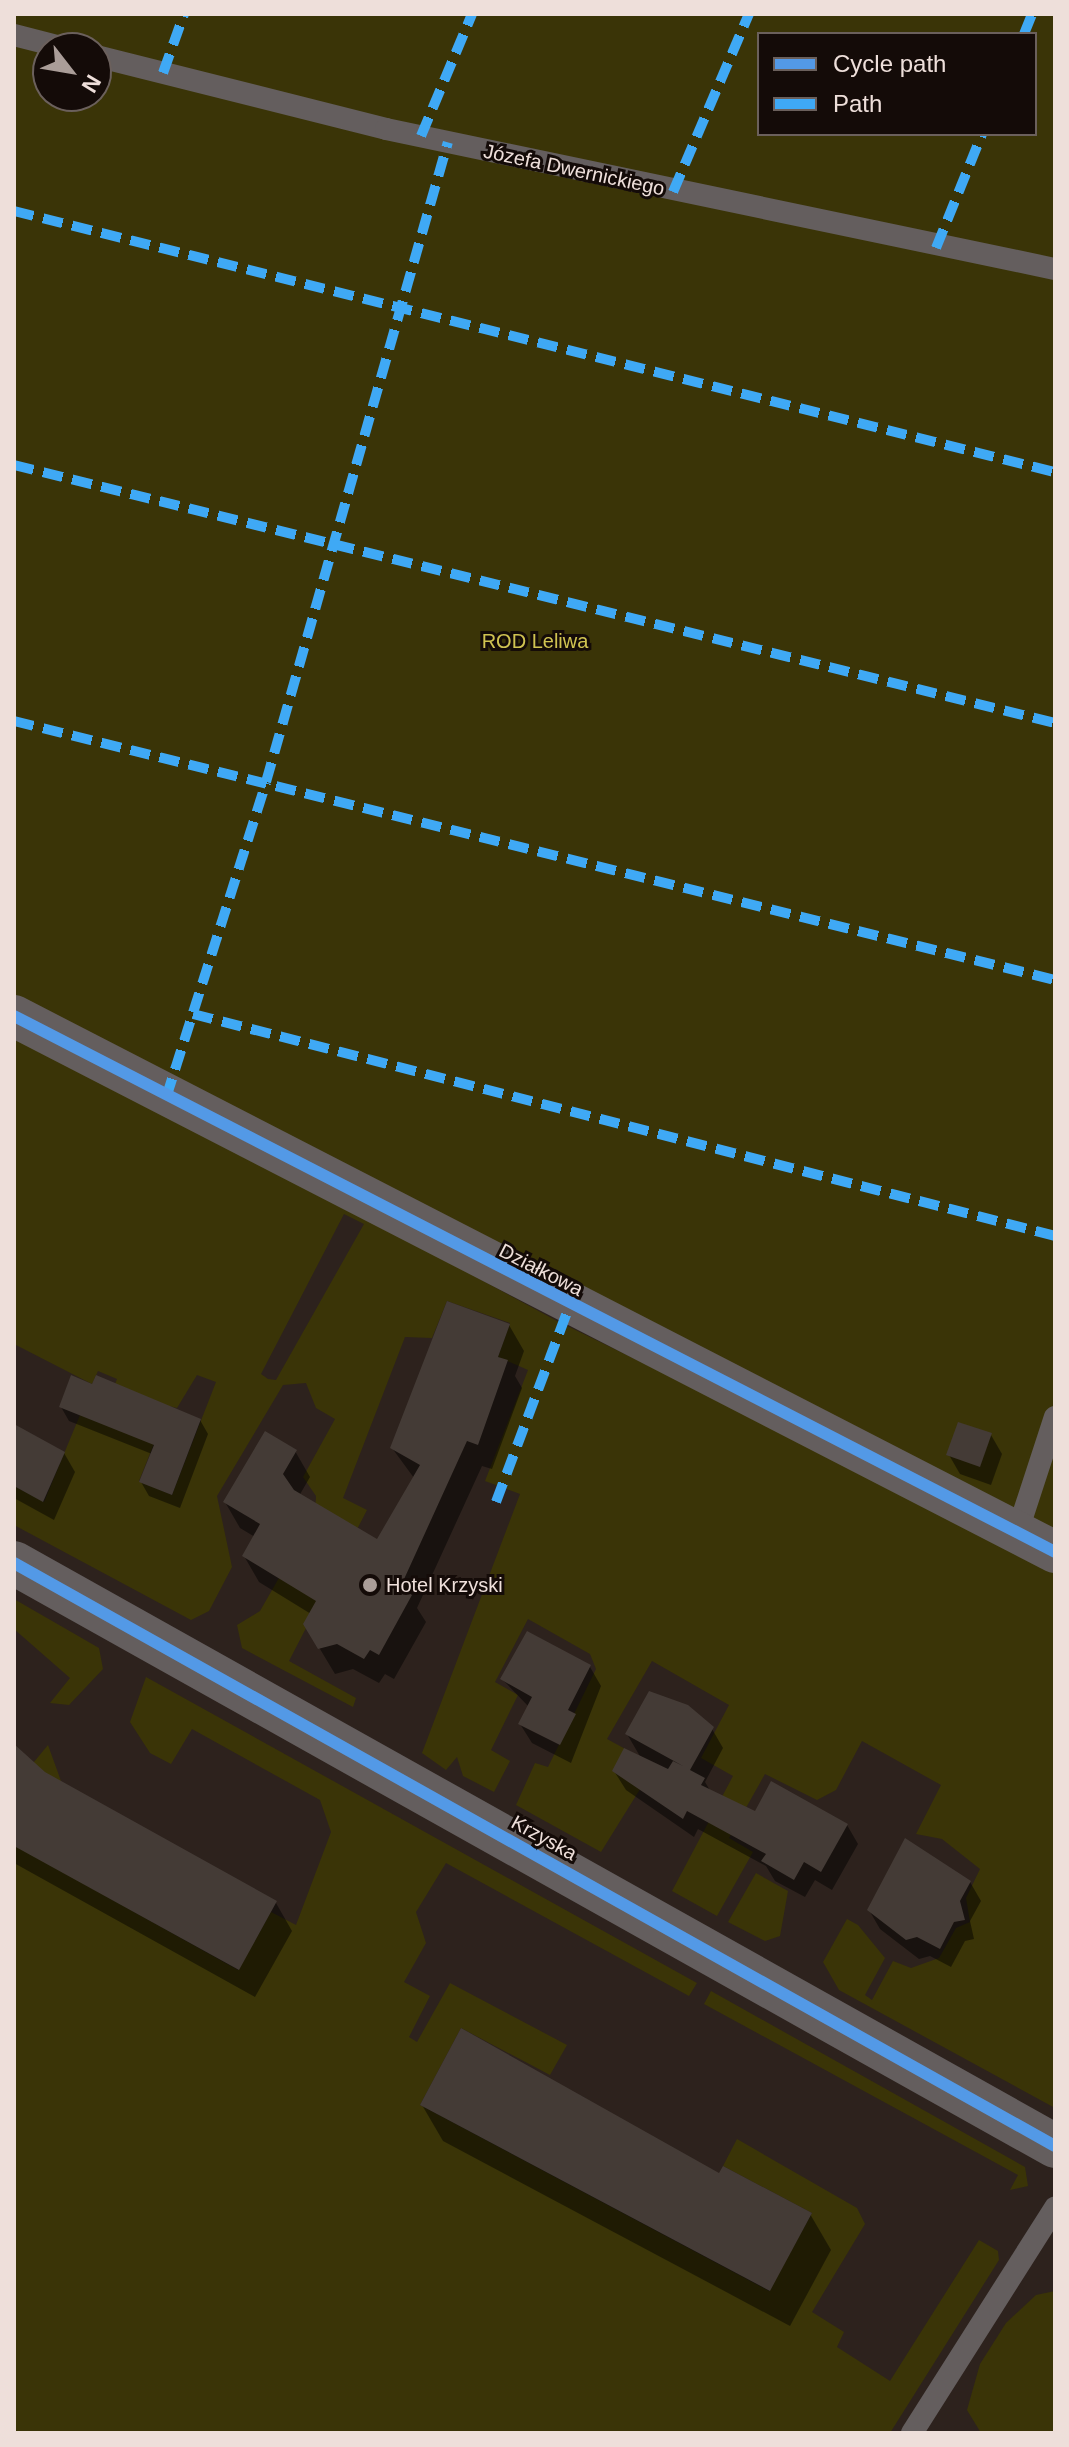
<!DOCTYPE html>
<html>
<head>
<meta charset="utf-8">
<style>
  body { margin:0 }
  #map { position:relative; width:1069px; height:2447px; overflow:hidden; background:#2d221d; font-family:Arial,sans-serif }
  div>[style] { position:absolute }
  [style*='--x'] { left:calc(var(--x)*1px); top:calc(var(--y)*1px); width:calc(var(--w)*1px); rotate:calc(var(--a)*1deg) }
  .green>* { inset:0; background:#3a3407 }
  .shadow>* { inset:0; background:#0007 }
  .building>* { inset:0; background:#443b36 }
  .service>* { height:22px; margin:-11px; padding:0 11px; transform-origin:11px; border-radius:11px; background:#645e5e }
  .minor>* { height:42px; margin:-21px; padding:0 21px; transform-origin:21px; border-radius:21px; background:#645e5e }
  .tertiary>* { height:44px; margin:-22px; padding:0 22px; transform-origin:22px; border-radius:22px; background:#645e5e }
  .quiet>* { height:10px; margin-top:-5px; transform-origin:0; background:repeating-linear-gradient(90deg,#3fa9f5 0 20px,transparent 0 30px) }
  .cycleway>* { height:12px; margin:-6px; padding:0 6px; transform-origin:6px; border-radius:6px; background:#5399e6 }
  .dots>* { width:22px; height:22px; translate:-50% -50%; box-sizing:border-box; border:4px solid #140b08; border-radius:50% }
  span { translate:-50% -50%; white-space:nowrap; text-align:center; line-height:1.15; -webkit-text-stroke:6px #140b08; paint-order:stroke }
  .street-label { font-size:20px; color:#eedfda }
  .park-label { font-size:20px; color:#d0c351 }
  .poi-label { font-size:20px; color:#eedfda }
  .left { translate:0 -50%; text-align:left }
  .frame { position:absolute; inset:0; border:16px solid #eedfda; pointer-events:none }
  .legend { position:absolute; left:757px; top:32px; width:280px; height:104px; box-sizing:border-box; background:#140b08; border:2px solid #6b605c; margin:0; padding:10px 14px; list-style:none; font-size:24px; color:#eedfda }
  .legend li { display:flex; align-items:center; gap:16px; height:40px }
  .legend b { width:40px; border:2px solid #6b605c }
  .north { position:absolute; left:32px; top:32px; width:80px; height:80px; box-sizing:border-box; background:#140b08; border:2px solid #6b605c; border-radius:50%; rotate:121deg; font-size:22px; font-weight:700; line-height:32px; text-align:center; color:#eedfda }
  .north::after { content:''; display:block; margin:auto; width:28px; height:36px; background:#aa9d98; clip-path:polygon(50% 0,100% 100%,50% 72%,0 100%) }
</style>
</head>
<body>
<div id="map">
  <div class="green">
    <div style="clip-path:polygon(evenodd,14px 14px,1055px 14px,1055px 1538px,14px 1007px,14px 14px,759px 34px,1035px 34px,1035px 134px,759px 134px,759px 34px,14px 14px,48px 48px,96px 48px,96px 96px,48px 96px,48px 48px)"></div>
    <div style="clip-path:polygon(evenodd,14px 1027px,557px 1321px,1055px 1564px,1055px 2108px,839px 1990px,823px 1962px,847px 1919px,858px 1925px,885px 1958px,865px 1995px,872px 2000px,893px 1961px,911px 1968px,939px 1958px,956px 1928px,970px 1922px,966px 1898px,980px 1869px,942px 1839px,916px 1834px,941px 1785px,862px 1741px,836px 1790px,817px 1800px,765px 1774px,729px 1838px,753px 1852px,717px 1916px,672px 1891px,733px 1776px,701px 1758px,729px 1705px,652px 1661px,607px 1739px,655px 1765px,601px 1852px,516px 1805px,535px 1763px,548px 1767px,596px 1669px,590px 1654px,528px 1619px,495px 1682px,518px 1695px,491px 1750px,510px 1761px,494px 1792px,463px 1776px,457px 1757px,446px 1770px,422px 1753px,520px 1494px,485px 1481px,528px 1370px,498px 1357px,510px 1323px,447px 1301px,432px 1338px,405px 1337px,343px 1498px,367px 1510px,289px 1661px,356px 1698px,353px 1707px,242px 1648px,237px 1625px,260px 1611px,315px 1515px,316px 1496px,303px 1477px,335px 1419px,316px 1408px,306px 1383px,283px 1385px,217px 1496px,232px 1567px,209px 1611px,191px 1620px,14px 1525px,14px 1486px,44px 1502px,80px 1415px,100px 1423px,117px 1379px,98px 1371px,92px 1384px,14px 1344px,14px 1027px,344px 1214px,364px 1224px,276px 1380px,268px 1379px,261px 1374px,344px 1214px,14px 1027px,197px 1375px,216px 1382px,172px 1495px,139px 1481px,169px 1406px,177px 1408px,197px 1375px)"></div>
    <div style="clip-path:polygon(14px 1599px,99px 1648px,103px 1669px,69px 1705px,50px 1703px,70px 1678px,14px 1629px)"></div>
    <div style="clip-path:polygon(146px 1677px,697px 1983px,689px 1996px,446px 1863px,416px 1912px,426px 1943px,404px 1982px,430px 1996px,409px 2037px,417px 2042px,450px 1983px,567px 2045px,550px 2075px,461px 2028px,420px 2105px,769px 2291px,812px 2213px,723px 2166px,737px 2139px,857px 2208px,865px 2224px,812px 2312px,844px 2332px,837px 2347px,890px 2381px,979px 2240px,998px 2251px,999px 2260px,890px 2433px,14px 2433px,14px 1786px,48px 1745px,61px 1781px,23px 1850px,238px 1970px,271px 1912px,296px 1925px,331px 1832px,320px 1800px,192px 1729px,171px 1764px,150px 1753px,130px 1722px)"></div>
    <div style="clip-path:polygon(756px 1873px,788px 1891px,780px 1936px,765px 1941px,728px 1922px)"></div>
    <div style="clip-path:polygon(711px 1991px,1025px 2167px,1028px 2186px,1010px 2190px,1018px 2175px,704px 2004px)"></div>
    <div style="clip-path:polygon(1055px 2291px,1055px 2433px,981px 2433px,967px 2410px,980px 2364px,1006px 2323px,1036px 2295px)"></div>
  </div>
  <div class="shadow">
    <div style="clip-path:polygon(509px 1325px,524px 1351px,515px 1376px,522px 1388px,492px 1469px,482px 1466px,417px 1608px,426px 1622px,394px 1679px,385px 1674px,379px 1683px,353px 1669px,335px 1674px,305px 1624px,311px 1614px,259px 1582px,244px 1556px,255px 1537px,240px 1528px,225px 1502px,295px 1451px,310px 1477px,299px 1496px,377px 1542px,414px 1478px,392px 1448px)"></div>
    <div style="clip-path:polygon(61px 1407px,200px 1420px,208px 1434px,180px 1508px,149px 1496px,141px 1482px,152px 1454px,69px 1421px)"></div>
    <div style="clip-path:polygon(14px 1426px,64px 1453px,75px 1472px,54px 1520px,14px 1498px)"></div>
    <div style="clip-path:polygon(991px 1435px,1002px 1454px,991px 1485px,960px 1474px,949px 1455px)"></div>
    <div style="clip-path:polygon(590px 1667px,601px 1686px,571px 1763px,532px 1743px,520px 1724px,529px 1707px,502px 1679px)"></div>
    <div style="clip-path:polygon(712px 1729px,723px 1748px,705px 1782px,711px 1792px,755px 1813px,847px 1825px,858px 1844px,832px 1890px,815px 1880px,805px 1897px,775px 1881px,766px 1866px,698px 1829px,694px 1837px,626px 1790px,614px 1771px,641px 1758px,627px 1734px)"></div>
    <div style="clip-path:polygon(14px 1747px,44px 1774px,276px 1903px,292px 1931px,255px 1997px,14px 1863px)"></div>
    <div style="clip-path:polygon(970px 1882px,981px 1901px,970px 1921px,974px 1939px,965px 1941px,951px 1967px,930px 1956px,919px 1959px,880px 1929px,869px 1910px)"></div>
    <div style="clip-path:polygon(422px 2105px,720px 2176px,810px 2214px,831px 2250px,790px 2326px,443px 2141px)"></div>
  </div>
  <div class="building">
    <div style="clip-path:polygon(447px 1301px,510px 1324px,498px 1357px,508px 1360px,478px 1445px,467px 1441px,400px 1588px,412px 1595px,379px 1655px,370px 1650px,364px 1659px,337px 1644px,318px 1649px,303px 1624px,316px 1601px,242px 1556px,260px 1524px,223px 1502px,265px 1431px,297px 1450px,283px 1474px,294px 1490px,377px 1539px,420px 1465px,390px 1448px)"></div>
    <div style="clip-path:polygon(71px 1375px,92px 1384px,96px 1375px,201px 1419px,172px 1495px,139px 1482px,154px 1445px,59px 1407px)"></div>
    <div style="clip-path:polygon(958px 1422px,992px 1433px,980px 1467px,946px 1455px)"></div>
    <div style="clip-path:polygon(14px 1424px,65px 1452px,43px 1502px,14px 1486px)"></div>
    <div style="clip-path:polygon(527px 1631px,591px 1665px,568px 1710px,576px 1714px,560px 1745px,518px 1724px,532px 1697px,500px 1679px)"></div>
    <div style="clip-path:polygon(649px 1691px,688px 1705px,714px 1727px,690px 1770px,705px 1778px,701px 1785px,755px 1811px,771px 1781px,848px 1824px,821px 1872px,804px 1862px,794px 1880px,761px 1861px,766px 1854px,687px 1811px,683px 1819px,612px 1771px,624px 1748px,668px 1769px,673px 1761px,683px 1766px,625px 1734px)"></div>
    <div style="clip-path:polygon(14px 1744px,45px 1772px,277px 1901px,239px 1970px,14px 1846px)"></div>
    <div style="clip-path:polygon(905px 1838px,971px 1881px,960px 1901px,965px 1920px,954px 1922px,940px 1949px,917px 1937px,906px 1940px,867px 1910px)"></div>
    <div style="clip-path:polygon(461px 2028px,719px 2173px,723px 2166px,812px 2213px,770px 2291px,420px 2105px)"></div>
  </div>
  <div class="service">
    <div style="--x:14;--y:35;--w:53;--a:14.3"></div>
    <div style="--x:96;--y:56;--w:299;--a:14.1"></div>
    <div style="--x:386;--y:129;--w:683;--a:11.82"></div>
    <div style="--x:1017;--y:1533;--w:122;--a:-71.9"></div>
    <div style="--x:912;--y:2433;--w:267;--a:-57.6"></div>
  </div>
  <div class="minor">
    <div style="--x:14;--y:1016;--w:1171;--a:27.24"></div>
  </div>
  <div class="tertiary">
    <div style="--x:14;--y:1563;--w:1193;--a:29.25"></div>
  </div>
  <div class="quiet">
    <div style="--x:1024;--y:34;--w:22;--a:-68"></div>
    <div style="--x:163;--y:73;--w:63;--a:-70.4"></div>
    <div style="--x:421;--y:136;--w:132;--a:-67.3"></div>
    <div style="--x:673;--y:192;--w:194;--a:-66.9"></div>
    <div style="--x:14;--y:211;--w:1073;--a:14.08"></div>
    <div style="--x:936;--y:248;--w:123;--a:-68"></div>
    <div style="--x:14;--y:465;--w:1072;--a:13.92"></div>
    <div style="--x:14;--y:721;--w:1073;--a:13.97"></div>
    <div style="--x:193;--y:1014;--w:890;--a:14.44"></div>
    <div style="--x:166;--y:1098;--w:331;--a:-72.4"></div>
    <div style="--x:266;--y:782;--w:665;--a:-74.13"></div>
    <div style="--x:496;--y:1502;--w:208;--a:-69.5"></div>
  </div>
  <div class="cycleway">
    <div style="--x:14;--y:1016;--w:1171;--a:27.24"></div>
    <div style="--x:14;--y:1563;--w:1193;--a:29.25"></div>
  </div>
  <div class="dots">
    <div style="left:370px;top:1585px;background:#aa9d98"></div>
  </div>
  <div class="street-label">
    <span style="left:574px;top:170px;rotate:12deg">Józefa Dwernickiego</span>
    <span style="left:541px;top:1270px;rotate:27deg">Działkowa</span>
    <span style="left:544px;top:1838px;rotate:29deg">Krzyska</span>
  </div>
  <div class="park-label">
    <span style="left:535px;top:641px">ROD Leliwa</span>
  </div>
  <div class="poi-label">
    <span class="left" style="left:386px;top:1585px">Hotel Krzyski</span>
  </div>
  <div class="frame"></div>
  <ul class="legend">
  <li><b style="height:10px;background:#5399e6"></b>Cycle path</li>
  <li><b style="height:10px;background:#3fa9f5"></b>Path</li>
  </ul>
  <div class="north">N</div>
</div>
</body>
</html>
